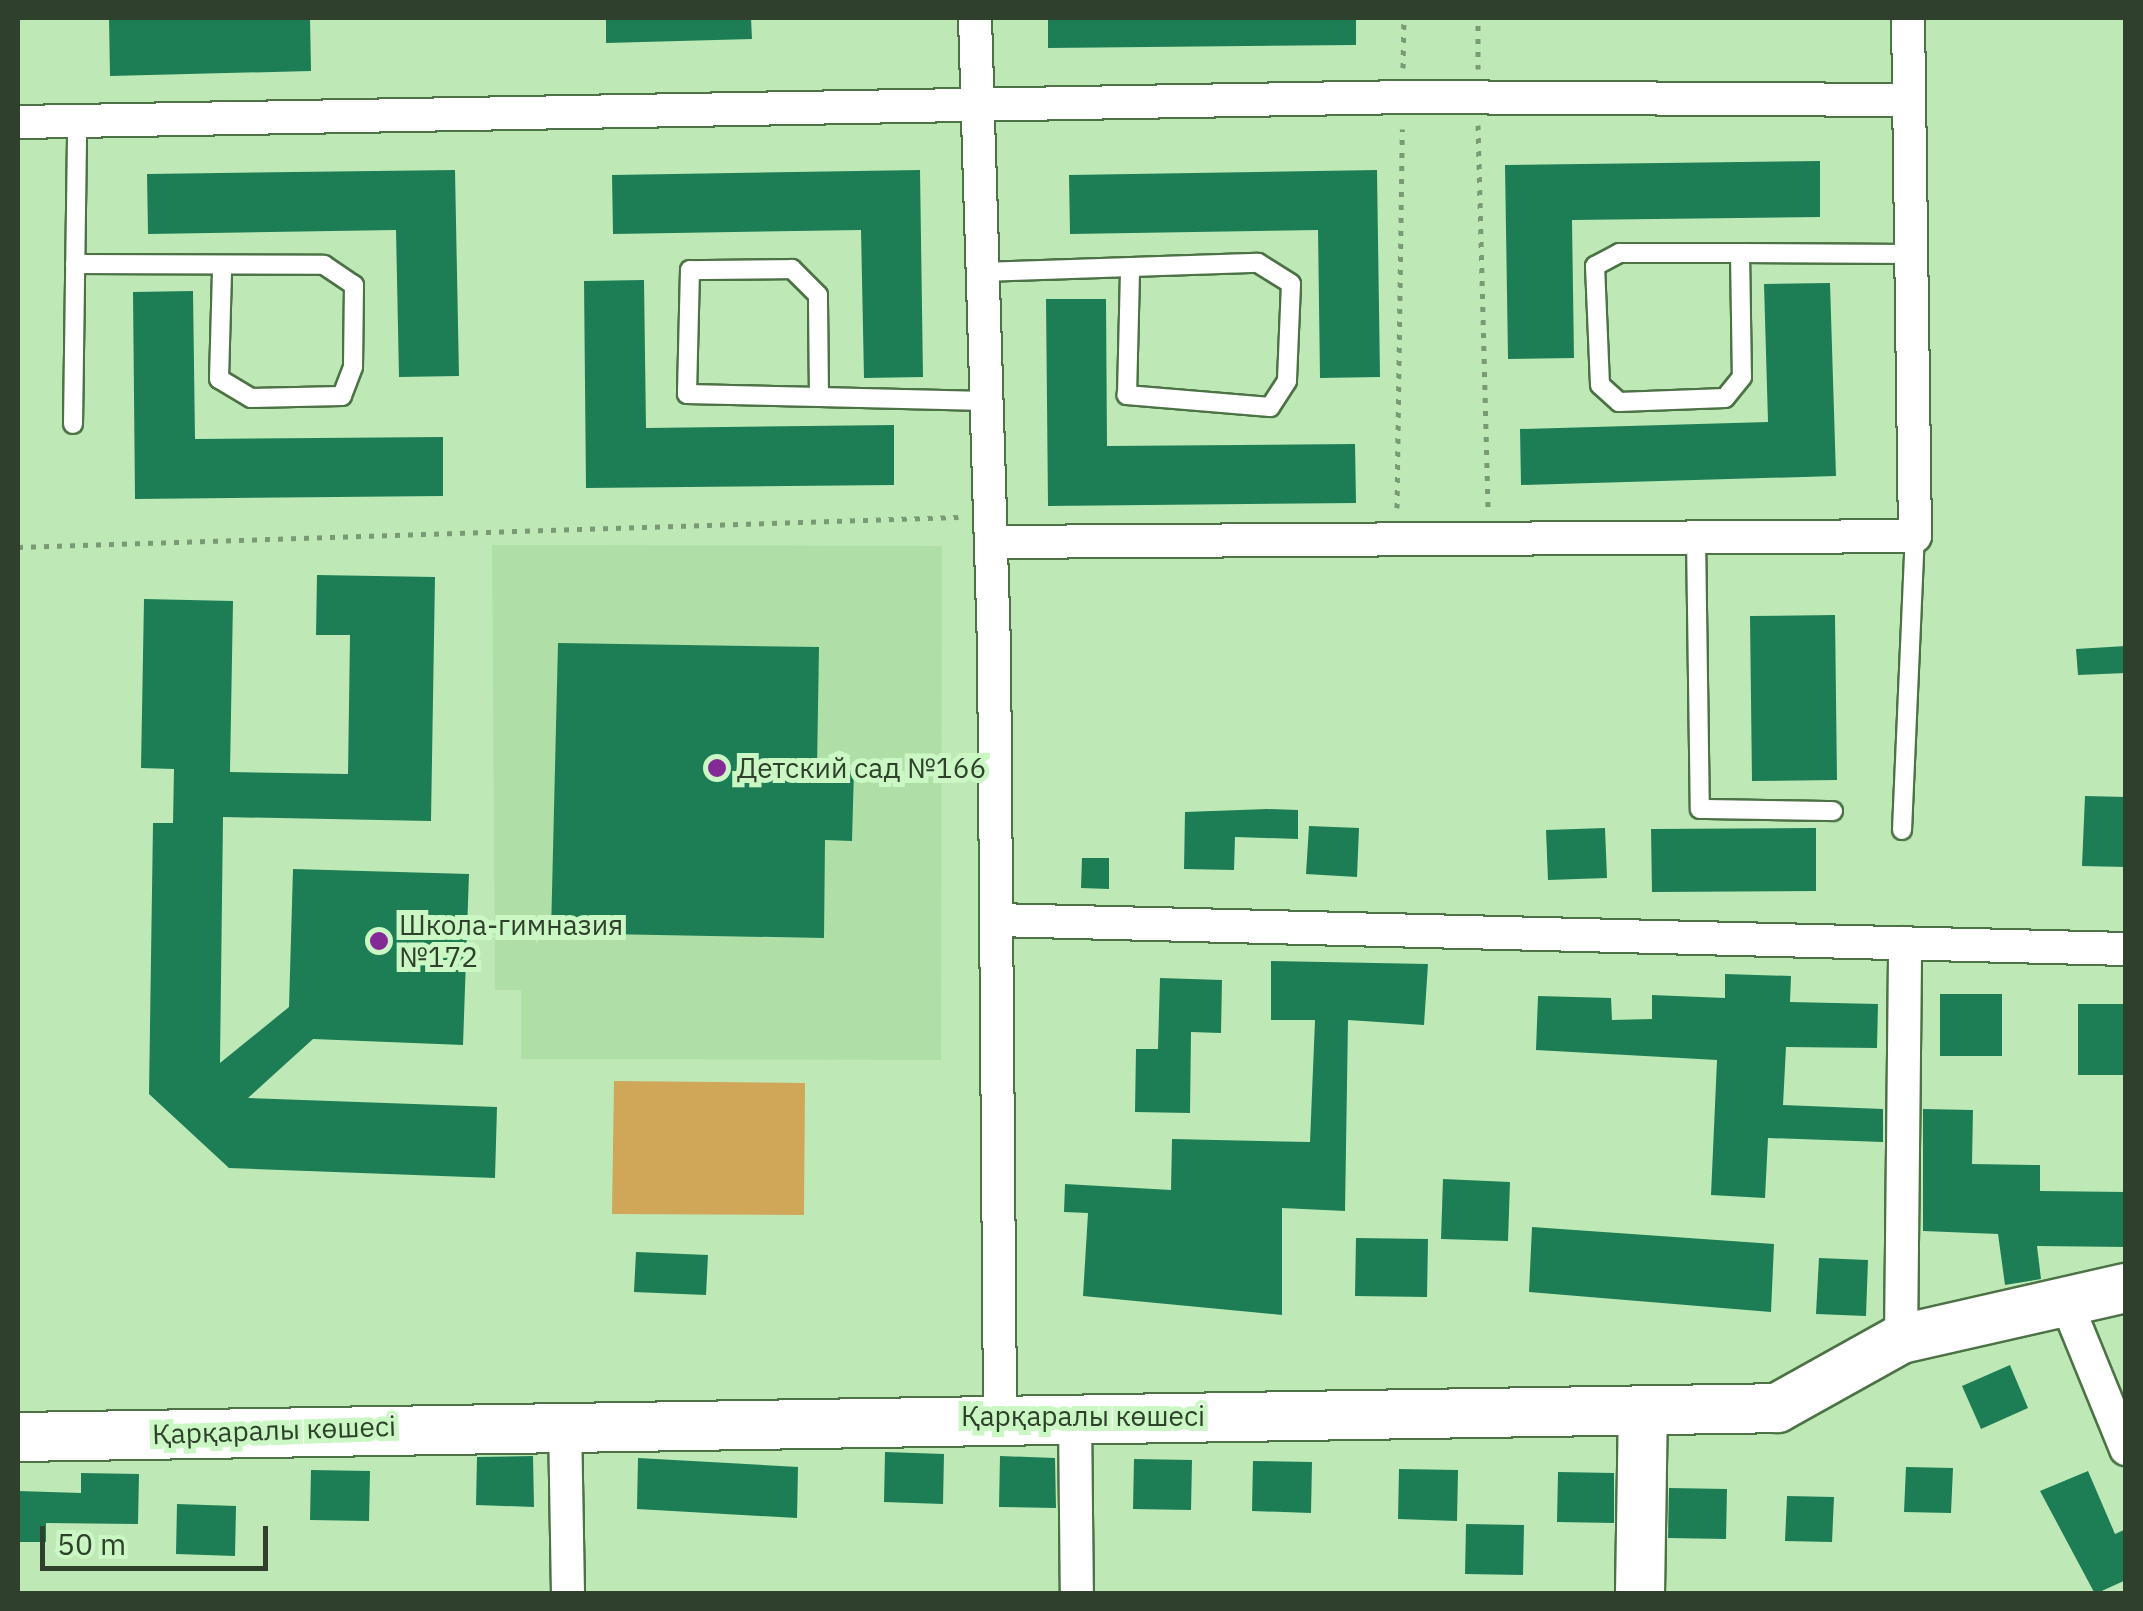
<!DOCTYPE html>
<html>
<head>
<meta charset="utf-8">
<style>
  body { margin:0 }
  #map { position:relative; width:2143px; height:1611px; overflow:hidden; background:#bee9b7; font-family:"IBM Plex Sans",sans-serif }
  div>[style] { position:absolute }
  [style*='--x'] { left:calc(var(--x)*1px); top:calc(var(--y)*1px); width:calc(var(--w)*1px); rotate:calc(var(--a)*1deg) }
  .built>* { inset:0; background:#afdfa7 }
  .green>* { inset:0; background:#d0a659 }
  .building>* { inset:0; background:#1d7e56 }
  .path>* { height:5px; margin-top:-2.5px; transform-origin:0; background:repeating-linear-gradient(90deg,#7a9975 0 5px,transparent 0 13px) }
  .roads { filter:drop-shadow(2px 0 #4c7245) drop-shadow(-2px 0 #4c7245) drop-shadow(0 2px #4c7245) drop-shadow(0 -2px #4c7245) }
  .lane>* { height:18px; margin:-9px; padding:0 9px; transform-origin:9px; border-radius:9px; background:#fff }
  .street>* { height:32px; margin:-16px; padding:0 16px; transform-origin:16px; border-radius:16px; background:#fff }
  .secondary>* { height:48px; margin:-24px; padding:0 24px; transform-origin:24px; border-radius:24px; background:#fff }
  .dots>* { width:28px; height:28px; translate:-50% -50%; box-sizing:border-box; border:5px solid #cbf7c4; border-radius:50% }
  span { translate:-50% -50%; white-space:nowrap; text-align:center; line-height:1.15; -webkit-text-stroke:10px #cbf7c4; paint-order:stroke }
  .poi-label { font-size:28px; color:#2f412c }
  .left { translate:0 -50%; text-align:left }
  .street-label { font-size:28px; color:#2f412c }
  .frame { position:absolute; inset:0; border:20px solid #2f412c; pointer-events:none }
  .scale { position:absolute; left:40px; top:1526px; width:228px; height:45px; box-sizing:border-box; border:5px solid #2f412c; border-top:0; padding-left:12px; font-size:30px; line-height:35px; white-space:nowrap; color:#2f412c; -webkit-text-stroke:8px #cbf7c4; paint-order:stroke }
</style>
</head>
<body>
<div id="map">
  <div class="built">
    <div style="clip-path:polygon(492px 545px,942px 546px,941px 1060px,521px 1059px,521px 990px,495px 990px)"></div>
  </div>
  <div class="green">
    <div style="clip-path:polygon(614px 1081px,805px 1083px,804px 1215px,612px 1214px)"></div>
  </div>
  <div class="building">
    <div style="clip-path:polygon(109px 18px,310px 18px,311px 71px,110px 76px)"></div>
    <div style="clip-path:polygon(606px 18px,751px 18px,752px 39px,606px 43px)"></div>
    <div style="clip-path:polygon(1048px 18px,1356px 18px,1356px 45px,1048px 48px)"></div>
    <div style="clip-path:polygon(1820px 161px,1820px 217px,1572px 220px,1574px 358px,1508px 359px,1505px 165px)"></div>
    <div style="clip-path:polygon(455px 170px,459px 376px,399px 377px,396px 230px,148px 234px,147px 174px)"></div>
    <div style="clip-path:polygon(920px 170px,923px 377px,864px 378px,861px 230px,613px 234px,612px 175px)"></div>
    <div style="clip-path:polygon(1377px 170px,1380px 377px,1320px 378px,1318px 230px,1070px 234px,1069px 175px)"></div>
    <div style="clip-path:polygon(644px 280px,646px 428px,894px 425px,894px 485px,586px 488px,584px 281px)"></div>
    <div style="clip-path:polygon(1830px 283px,1836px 476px,1521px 485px,1520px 429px,1768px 422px,1764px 284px)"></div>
    <div style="clip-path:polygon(193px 291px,195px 439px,443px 437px,443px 496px,135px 499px,133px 292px)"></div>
    <div style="clip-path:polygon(1046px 299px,1106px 299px,1107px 446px,1355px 444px,1356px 503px,1048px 506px)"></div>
    <div style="clip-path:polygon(317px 575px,435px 577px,431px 821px,223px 817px,220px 1063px,289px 1007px,293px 869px,469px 874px,463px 1045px,313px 1039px,248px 1098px,497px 1107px,495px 1178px,229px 1168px,149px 1094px,153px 823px,173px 823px,174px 769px,141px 768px,144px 599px,233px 601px,230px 772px,348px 774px,350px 635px,316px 635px)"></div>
    <div style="clip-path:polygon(1835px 615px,1837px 780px,1752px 781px,1750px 616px)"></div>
    <div style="clip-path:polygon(558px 643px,819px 647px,817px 769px,854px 770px,852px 841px,825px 840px,824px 938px,551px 933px)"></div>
    <div style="clip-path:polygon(2126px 646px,2126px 673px,2078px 675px,2076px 649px)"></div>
    <div style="clip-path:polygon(2085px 796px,2126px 797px,2126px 867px,2082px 866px)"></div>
    <div style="clip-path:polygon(1267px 809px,1298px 810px,1298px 839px,1235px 837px,1234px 870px,1184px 869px,1185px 812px)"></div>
    <div style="clip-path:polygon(1309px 826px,1359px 828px,1357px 877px,1306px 874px)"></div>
    <div style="clip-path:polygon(1605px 828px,1607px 878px,1548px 880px,1546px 830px)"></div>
    <div style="clip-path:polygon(1816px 828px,1816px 891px,1652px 892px,1651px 829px)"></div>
    <div style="clip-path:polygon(1082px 858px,1109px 858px,1109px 889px,1081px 888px)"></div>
    <div style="clip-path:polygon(1271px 961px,1428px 964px,1424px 1025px,1348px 1020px,1345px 1211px,1282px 1208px,1282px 1315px,1083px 1296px,1088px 1213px,1064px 1212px,1065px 1184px,1171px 1190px,1172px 1139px,1310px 1142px,1315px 1020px,1271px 1020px)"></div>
    <div style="clip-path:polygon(1725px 974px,1791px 976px,1790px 1002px,1878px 1004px,1877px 1048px,1786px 1047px,1783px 1105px,1883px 1109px,1883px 1142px,1768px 1138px,1765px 1198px,1711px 1195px,1717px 1060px,1536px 1050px,1538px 996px,1611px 998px,1612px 1020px,1652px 1019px,1652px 995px,1725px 998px)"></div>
    <div style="clip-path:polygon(1160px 978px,1222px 980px,1221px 1033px,1191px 1032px,1190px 1113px,1135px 1112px,1136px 1049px,1158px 1049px)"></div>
    <div style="clip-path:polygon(1940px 994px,2002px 994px,2002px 1056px,1940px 1056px)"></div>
    <div style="clip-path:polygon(2078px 1004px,2126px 1004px,2126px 1075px,2078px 1075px)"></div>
    <div style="clip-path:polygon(1923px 1109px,1973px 1110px,1972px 1164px,2040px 1165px,2040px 1191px,2126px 1192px,2126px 1247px,2037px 1246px,2041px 1279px,2005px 1285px,1998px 1234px,1923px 1231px)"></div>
    <div style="clip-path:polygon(1443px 1179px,1510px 1182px,1508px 1241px,1441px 1239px)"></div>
    <div style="clip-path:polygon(1532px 1227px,1774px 1244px,1771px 1312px,1529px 1292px)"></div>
    <div style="clip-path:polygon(1356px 1238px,1428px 1239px,1427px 1297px,1355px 1296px)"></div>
    <div style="clip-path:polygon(636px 1252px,708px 1255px,706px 1295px,634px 1292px)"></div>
    <div style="clip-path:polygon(1819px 1258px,1868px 1260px,1866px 1316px,1816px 1314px)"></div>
    <div style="clip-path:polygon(2010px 1365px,2028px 1408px,1981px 1429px,1962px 1386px)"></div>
    <div style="clip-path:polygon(885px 1452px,944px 1454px,943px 1504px,884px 1502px)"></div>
    <div style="clip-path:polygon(533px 1456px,534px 1507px,476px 1505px,477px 1457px)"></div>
    <div style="clip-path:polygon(1000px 1456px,1055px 1458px,1056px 1508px,999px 1507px)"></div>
    <div style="clip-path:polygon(638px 1458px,798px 1467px,797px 1518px,637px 1509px)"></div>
    <div style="clip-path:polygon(1134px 1459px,1192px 1460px,1191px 1510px,1133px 1509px)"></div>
    <div style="clip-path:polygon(1253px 1461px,1312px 1462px,1311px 1513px,1252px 1511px)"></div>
    <div style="clip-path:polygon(1906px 1467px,1953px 1468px,1951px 1513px,1904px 1512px)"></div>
    <div style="clip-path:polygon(1399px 1469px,1458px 1470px,1457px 1521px,1398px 1519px)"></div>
    <div style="clip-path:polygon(311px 1470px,370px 1471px,369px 1521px,310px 1520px)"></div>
    <div style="clip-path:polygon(2088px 1471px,2115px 1534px,2126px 1529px,2126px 1580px,2095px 1594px,2040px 1491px)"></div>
    <div style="clip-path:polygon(1558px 1472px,1614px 1473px,1614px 1523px,1557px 1522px)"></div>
    <div style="clip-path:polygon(81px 1473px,139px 1474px,138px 1524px,46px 1523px,46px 1542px,18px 1542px,18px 1491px,81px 1493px)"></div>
    <div style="clip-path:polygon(1669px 1488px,1727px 1489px,1726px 1539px,1668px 1538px)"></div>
    <div style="clip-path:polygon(1787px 1496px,1834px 1497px,1832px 1542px,1785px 1541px)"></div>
    <div style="clip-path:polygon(177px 1504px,236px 1506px,235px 1556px,176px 1554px)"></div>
    <div style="clip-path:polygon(1466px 1524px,1524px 1525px,1523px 1575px,1465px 1574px)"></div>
  </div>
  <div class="path">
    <div style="--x:1403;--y:68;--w:50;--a:-88.9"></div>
    <div style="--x:1478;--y:69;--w:51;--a:-90"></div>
    <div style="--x:1478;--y:125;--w:384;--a:88.5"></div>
    <div style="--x:1397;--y:508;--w:379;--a:-89.2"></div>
    <div style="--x:18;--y:547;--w:941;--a:-1.83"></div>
  </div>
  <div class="roads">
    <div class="lane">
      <div style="--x:1740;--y:253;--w:124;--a:89.1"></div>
      <div style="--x:1742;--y:377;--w:27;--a:129"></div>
      <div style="--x:1725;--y:398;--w:106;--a:177.8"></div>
      <div style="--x:1619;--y:402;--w:25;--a:-138"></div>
      <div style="--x:1600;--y:385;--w:119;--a:-92.4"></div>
      <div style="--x:1595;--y:266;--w:27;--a:-28"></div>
      <div style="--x:1619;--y:253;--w:121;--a:0"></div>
      <div style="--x:1740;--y:253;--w:171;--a:0.3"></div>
      <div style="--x:75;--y:264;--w:249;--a:0.2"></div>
      <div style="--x:324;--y:265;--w:36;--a:34"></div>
      <div style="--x:354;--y:285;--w:82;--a:90.7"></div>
      <div style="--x:353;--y:367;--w:31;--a:111"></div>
      <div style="--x:342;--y:396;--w:91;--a:178.7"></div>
      <div style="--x:251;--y:398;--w:37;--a:-149"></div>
      <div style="--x:219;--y:379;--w:110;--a:-88.4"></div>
      <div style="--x:982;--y:272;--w:276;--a:-1.9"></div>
      <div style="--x:1258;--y:263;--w:39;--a:32"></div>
      <div style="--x:1291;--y:284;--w:97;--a:92.4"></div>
      <div style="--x:1287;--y:381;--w:31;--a:123"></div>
      <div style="--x:1270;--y:407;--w:144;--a:-175.2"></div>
      <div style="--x:1127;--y:395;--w:126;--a:-88.6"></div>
      <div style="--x:819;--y:397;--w:102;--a:-90.6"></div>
      <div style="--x:818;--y:295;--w:37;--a:-135"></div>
      <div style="--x:792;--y:269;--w:102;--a:179.4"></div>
      <div style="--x:690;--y:270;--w:124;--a:91.4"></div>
      <div style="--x:687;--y:394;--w:132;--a:1.3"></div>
      <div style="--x:819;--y:397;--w:167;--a:1.4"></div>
      <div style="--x:73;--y:424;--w:303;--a:-89.2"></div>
      <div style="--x:1696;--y:536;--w:273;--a:89.2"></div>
      <div style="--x:1700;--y:809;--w:133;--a:0.9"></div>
      <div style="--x:1902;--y:830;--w:294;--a:-87.5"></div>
    </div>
    <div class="street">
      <div style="--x:975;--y:18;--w:628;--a:88.27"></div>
      <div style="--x:994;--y:646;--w:769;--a:89.55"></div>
      <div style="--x:18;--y:122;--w:1384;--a:-1.03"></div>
      <div style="--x:1402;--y:97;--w:507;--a:0.34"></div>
      <div style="--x:991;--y:542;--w:924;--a:-0.37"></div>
      <div style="--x:1915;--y:536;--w:518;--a:-90.77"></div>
      <div style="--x:996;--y:920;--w:1130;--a:1.47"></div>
      <div style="--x:2066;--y:1302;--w:159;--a:67.8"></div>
      <div style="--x:1901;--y:1339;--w:396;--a:-89.4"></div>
      <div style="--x:1075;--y:1416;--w:178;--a:89.4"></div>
      <div style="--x:565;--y:1422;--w:172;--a:89"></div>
    </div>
    <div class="secondary">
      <div style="--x:18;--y:1437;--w:1759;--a:-0.94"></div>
      <div style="--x:1777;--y:1408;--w:142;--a:-29.1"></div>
      <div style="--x:1901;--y:1339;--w:231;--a:-12.8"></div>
      <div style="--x:1640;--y:1594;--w:182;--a:-89.1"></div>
    </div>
  </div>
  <div class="dots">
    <div style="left:717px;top:768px;background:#842a96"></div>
    <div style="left:379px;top:941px;background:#842a96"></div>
  </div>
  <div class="poi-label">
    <span class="left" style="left:737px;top:768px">Детский сад №166</span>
    <span class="left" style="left:399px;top:941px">Школа-гимназия<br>№172</span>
  </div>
  <div class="street-label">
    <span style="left:1083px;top:1416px">Қарқаралы көшесі</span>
    <span style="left:274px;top:1430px;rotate:-2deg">Қарқаралы көшесі</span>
  </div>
  <div class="frame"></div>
  <div class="scale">50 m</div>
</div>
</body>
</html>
